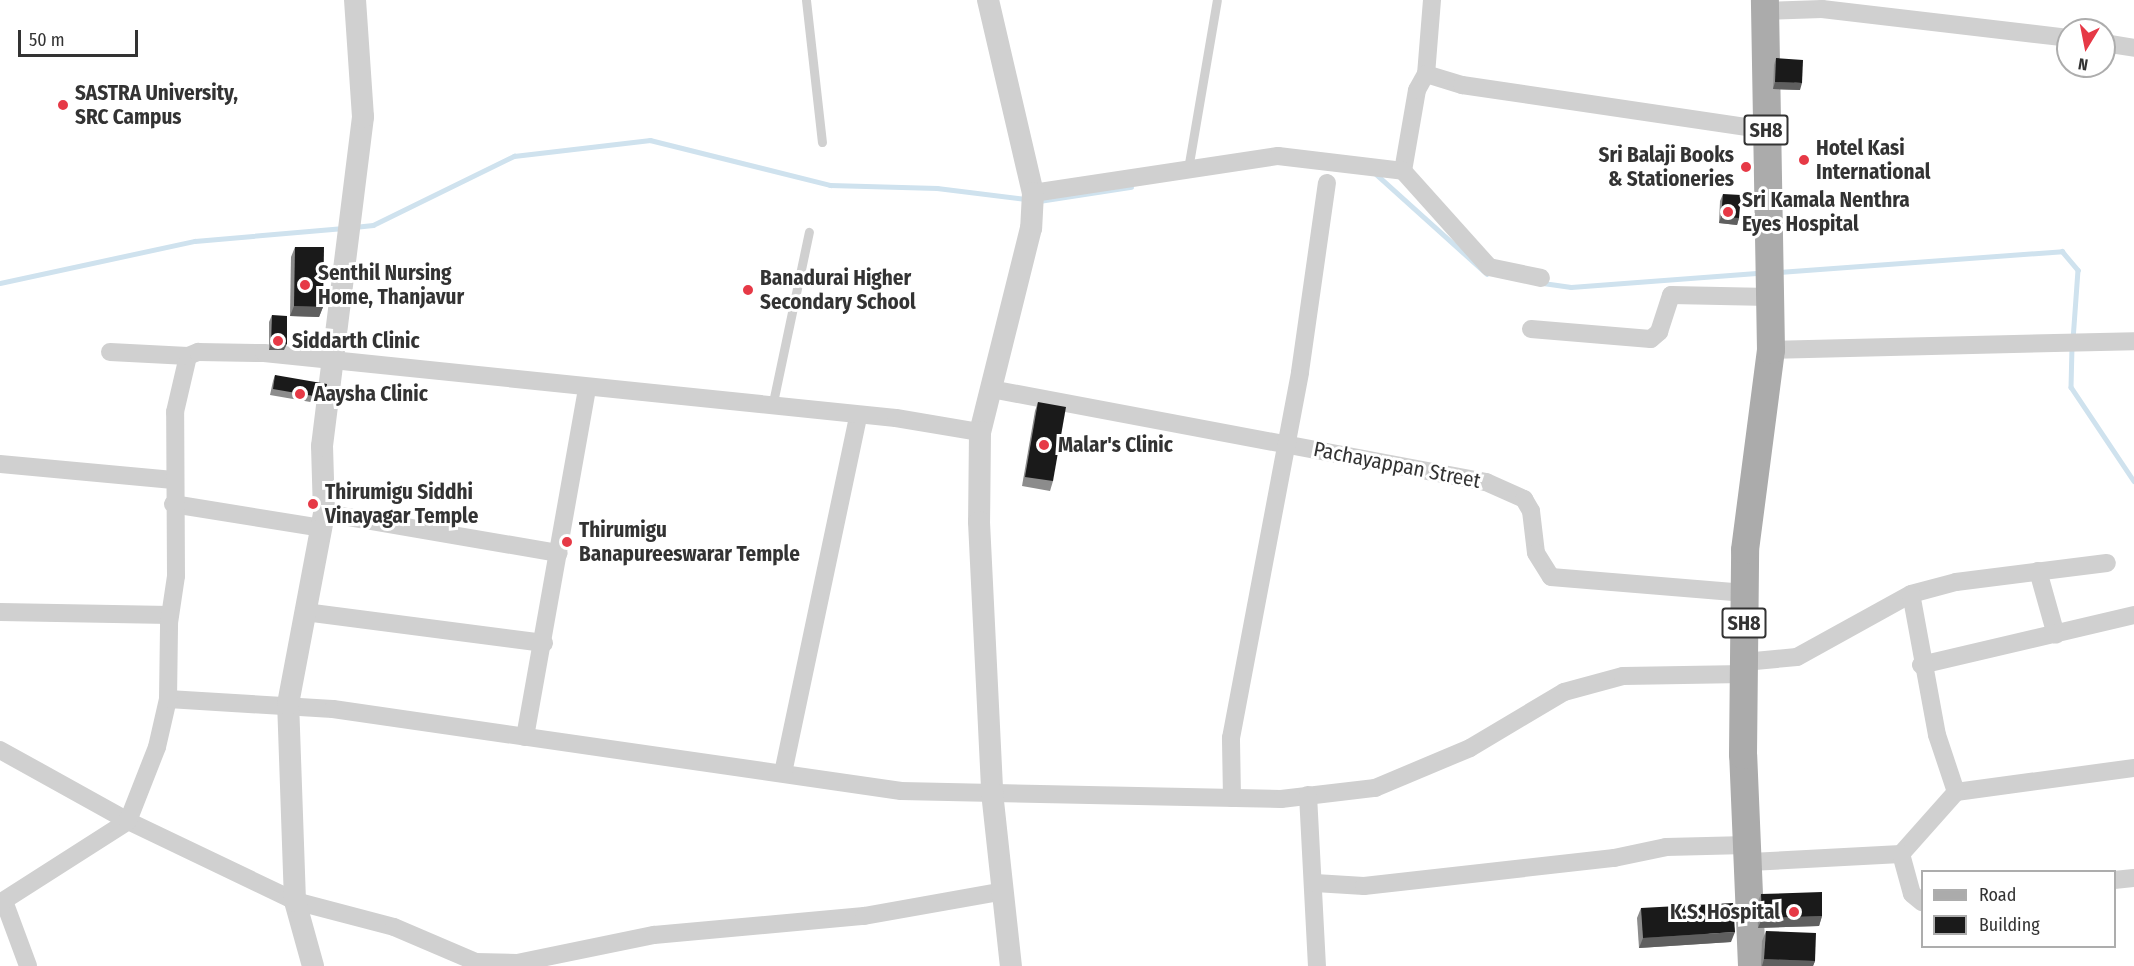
<!DOCTYPE html>
<html>
<head>
<meta charset="utf-8">
<style>
  body { margin:0 }
  #map { position:relative; width:2134px; height:966px; overflow:hidden; background:#fff; font-family:"Fira Sans Condensed",sans-serif }
  div>[style] { position:absolute }
  [style*='--x'] { left:calc(var(--x)*1px); top:calc(var(--y)*1px); width:calc(var(--w)*1px); rotate:calc(var(--a)*1deg) }
  .stream>* { height:4.5px; margin:-2.25px; padding:0 2.25px; transform-origin:2.25px; border-radius:2.25px; background:#cfe2ee }
  .service>* { height:9px; margin:-4.5px; padding:0 4.5px; transform-origin:4.5px; border-radius:4.5px; background:#d0d0d0 }
  .minor>* { height:18px; margin:-9px; padding:0 9px; transform-origin:9px; border-radius:9px; background:#d0d0d0 }
  .tertiary>* { height:22px; margin:-11px; padding:0 11px; transform-origin:11px; border-radius:11px; background:#d0d0d0 }
  .primary>* { height:28px; margin:-14px; padding:0 14px; transform-origin:14px; border-radius:14px; background:#ababab }
  .wall>* { inset:0; background:#8c8c8c }
  .shaded-wall>* { inset:0; background:#5f5f5f }
  .building>* { inset:0; background:#1a1a1a }
  .dots>* { width:16px; height:16px; translate:-50% -50%; box-sizing:border-box; border:3px solid #fff; border-radius:50% }
  span { translate:-50% -50%; white-space:nowrap; text-align:center; line-height:1.15; -webkit-text-stroke:6px #fff; paint-order:stroke }
  .shield-label span { padding:2px 4px; background:#fff; border:2px solid; border-radius:4px; -webkit-text-stroke-width:0 }
  .shield-label { font-size:20px; color:#333; font-weight:700 }
  .poi-label { font-size:21px; color:#333; font-weight:700 }
  .left { translate:0 -50%; text-align:left }
  .right { translate:-100% -50%; text-align:right }
  .street-label { font-size:21px; color:#333 }
  .legend { position:absolute; left:1921px; top:870px; width:195px; height:78px; box-sizing:border-box; background:#fff; border:2px solid #adadad; margin:0; padding:8px 10px; list-style:none; font-size:18px; color:#333 }
  .legend li { display:flex; align-items:center; gap:12px; height:30px }
  .legend b { width:30px; border:2px solid #adadad }
  .north { position:absolute; left:2056px; top:18px; width:60px; height:60px; box-sizing:border-box; background:#fff; border:2px solid #adadad; border-radius:50%; rotate:190deg; font-size:16px; font-weight:700; line-height:24px; text-align:center; color:#333 }
  .north::after { content:''; display:block; margin:auto; width:21px; height:27px; background:#e63946; clip-path:polygon(50% 0,100% 100%,50% 72%,0 100%) }
  .scale { position:absolute; left:18px; top:30px; width:120px; height:27px; box-sizing:border-box; border:3px solid #333; border-top:0; padding-left:8px; font-size:18px; line-height:21px; white-space:nowrap; color:#333; -webkit-text-stroke:4px #fff; paint-order:stroke }
</style>
</head>
<body>
<div id="map">
  <div class="stream">
    <div style="--x:1376;--y:174;--w:149;--a:42"></div>
    <div style="--x:1039;--y:201;--w:93;--a:-8.7"></div>
    <div style="--x:354;--y:227;--w:19;--a:-6"></div>
    <div style="--x:373;--y:225;--w:157;--a:-26.1"></div>
    <div style="--x:514;--y:156;--w:137;--a:-6.7"></div>
    <div style="--x:650;--y:140;--w:186;--a:14"></div>
    <div style="--x:830;--y:185;--w:107;--a:1.6"></div>
    <div style="--x:937;--y:188;--w:91;--a:7"></div>
    <div style="--x:1779;--y:272;--w:284;--a:-4.2"></div>
    <div style="--x:2062;--y:251;--w:25;--a:50"></div>
    <div style="--x:2078;--y:270;--w:69;--a:94.1"></div>
    <div style="--x:0;--y:283;--w:199;--a:-12.2"></div>
    <div style="--x:195;--y:241;--w:149;--a:-5"></div>
    <div style="--x:1543;--y:283;--w:28;--a:8"></div>
    <div style="--x:1571;--y:287;--w:189;--a:-4.3"></div>
    <div style="--x:2072;--y:347;--w:40;--a:91.4"></div>
    <div style="--x:2071;--y:387;--w:113;--a:56.2"></div>
  </div>
  <div class="service">
    <div style="--x:806;--y:0;--w:143;--a:83.6"></div>
    <div style="--x:1188;--y:169;--w:171;--a:-80.3"></div>
    <div style="--x:772;--y:407;--w:179;--a:-78.1"></div>
  </div>
  <div class="minor">
    <div style="--x:1432;--y:0;--w:74;--a:94.6"></div>
    <div style="--x:1426;--y:74;--w:38;--a:17"></div>
    <div style="--x:1462;--y:85;--w:307;--a:8.4"></div>
    <div style="--x:1766;--y:11;--w:56;--a:-2"></div>
    <div style="--x:1822;--y:9;--w:248;--a:6.7"></div>
    <div style="--x:2104;--y:43;--w:30;--a:9"></div>
    <div style="--x:1403;--y:171;--w:82;--a:-80.2"></div>
    <div style="--x:1417;--y:90;--w:18;--a:-61"></div>
    <div style="--x:1033;--y:193;--w:248;--a:-8.6"></div>
    <div style="--x:1278;--y:156;--w:126;--a:6.8"></div>
    <div style="--x:1403;--y:171;--w:129;--a:48.1"></div>
    <div style="--x:1489;--y:267;--w:53;--a:11.9"></div>
    <div style="--x:1531;--y:329;--w:120;--a:4.8"></div>
    <div style="--x:1651;--y:339;--w:11;--a:-41"></div>
    <div style="--x:1659;--y:332;--w:39;--a:-72"></div>
    <div style="--x:1671;--y:295;--w:99;--a:1.2"></div>
    <div style="--x:1771;--y:350;--w:363;--a:-1.4"></div>
    <div style="--x:110;--y:352;--w:78;--a:2.9"></div>
    <div style="--x:991;--y:389;--w:504;--a:10.64"></div>
    <div style="--x:1486;--y:482;--w:42;--a:24.1"></div>
    <div style="--x:1524;--y:499;--w:14;--a:60"></div>
    <div style="--x:1531;--y:511;--w:42;--a:83.2"></div>
    <div style="--x:1536;--y:553;--w:28;--a:58"></div>
    <div style="--x:1551;--y:577;--w:195;--a:4.7"></div>
    <div style="--x:0;--y:464;--w:174;--a:5.3"></div>
    <div style="--x:173;--y:504;--w:150;--a:9.2"></div>
    <div style="--x:324;--y:513;--w:238;--a:9.7"></div>
    <div style="--x:2038;--y:571;--w:66;--a:74.3"></div>
    <div style="--x:0;--y:612;--w:170;--a:1"></div>
    <div style="--x:305;--y:612;--w:241;--a:7.4"></div>
    <div style="--x:1744;--y:662;--w:53;--a:-5.4"></div>
    <div style="--x:1797;--y:657;--w:130;--a:-28.9"></div>
    <div style="--x:1911;--y:594;--w:47;--a:-14.9"></div>
    <div style="--x:1956;--y:582;--w:152;--a:-7.2"></div>
    <div style="--x:1921;--y:665;--w:219;--a:-13.2"></div>
    <div style="--x:168;--y:699;--w:165;--a:3.5"></div>
    <div style="--x:333;--y:709;--w:574;--a:8.21"></div>
    <div style="--x:901;--y:791;--w:380;--a:1.2"></div>
    <div style="--x:1281;--y:799;--w:95;--a:-6.7"></div>
    <div style="--x:1375;--y:788;--w:103;--a:-22.8"></div>
    <div style="--x:1470;--y:748;--w:109;--a:-30.8"></div>
    <div style="--x:1564;--y:692;--w:61;--a:-15.2"></div>
    <div style="--x:1623;--y:676;--w:121;--a:-0.9"></div>
    <div style="--x:525;--y:737;--w:353;--a:-79.9"></div>
    <div style="--x:0;--y:750;--w:146;--a:29"></div>
    <div style="--x:128;--y:821;--w:185;--a:25.6"></div>
    <div style="--x:295;--y:901;--w:102;--a:14.7"></div>
    <div style="--x:394;--y:927;--w:89;--a:23.1"></div>
    <div style="--x:476;--y:962;--w:41;--a:1.4"></div>
    <div style="--x:517;--y:963;--w:140;--a:-11.6"></div>
    <div style="--x:654;--y:935;--w:211;--a:-5.2"></div>
    <div style="--x:864;--y:916;--w:142;--a:-10.1"></div>
    <div style="--x:783;--y:773;--w:363;--a:-78.1"></div>
    <div style="--x:1956;--y:792;--w:180;--a:-7.7"></div>
    <div style="--x:1308;--y:795;--w:171;--a:87"></div>
    <div style="--x:1232;--y:798;--w:60;--a:-91"></div>
    <div style="--x:1231;--y:738;--w:372;--a:-79.3"></div>
    <div style="--x:1300;--y:372;--w:191;--a:-81.9"></div>
    <div style="--x:1901;--y:854;--w:83;--a:-48.4"></div>
    <div style="--x:1956;--y:792;--w:60;--a:-108.4"></div>
    <div style="--x:1937;--y:735;--w:143;--a:-100.4"></div>
    <div style="--x:1750;--y:862;--w:151;--a:-3"></div>
    <div style="--x:1901;--y:854;--w:41;--a:74.6"></div>
    <div style="--x:1912;--y:894;--w:13;--a:39"></div>
    <div style="--x:2114;--y:880;--w:20;--a:-6"></div>
    <div style="--x:1315;--y:883;--w:49;--a:3.5"></div>
    <div style="--x:1364;--y:886;--w:252;--a:-6.4"></div>
    <div style="--x:1614;--y:858;--w:53;--a:-11.9"></div>
    <div style="--x:1666;--y:847;--w:81;--a:-1.4"></div>
    <div style="--x:4;--y:901;--w:69;--a:69.7"></div>
    <div style="--x:0;--y:903;--w:152;--a:-32.6"></div>
    <div style="--x:128;--y:821;--w:79;--a:-68.6"></div>
    <div style="--x:157;--y:747;--w:49;--a:-77.1"></div>
    <div style="--x:168;--y:699;--w:76;--a:-89.2"></div>
    <div style="--x:169;--y:623;--w:48;--a:-81.5"></div>
    <div style="--x:176;--y:576;--w:164;--a:-90.3"></div>
    <div style="--x:175;--y:412;--w:57;--a:-76.9"></div>
    <div style="--x:188;--y:356;--w:11;--a:-22"></div>
    <div style="--x:198;--y:352;--w:66;--a:0.9"></div>
    <div style="--x:264;--y:353;--w:635;--a:5.87"></div>
    <div style="--x:896;--y:418;--w:85;--a:9.5"></div>
  </div>
  <div class="tertiary">
    <div style="--x:988;--y:0;--w:198;--a:76.9"></div>
    <div style="--x:1033;--y:193;--w:35;--a:93"></div>
    <div style="--x:1031;--y:228;--w:210;--a:104"></div>
    <div style="--x:980;--y:432;--w:90;--a:90.6"></div>
    <div style="--x:979;--y:522;--w:270;--a:87.2"></div>
    <div style="--x:992;--y:792;--w:175;--a:83.8"></div>
    <div style="--x:313;--y:966;--w:67;--a:-105.5"></div>
    <div style="--x:295;--y:901;--w:197;--a:-92"></div>
    <div style="--x:288;--y:704;--w:194;--a:-79.3"></div>
    <div style="--x:324;--y:513;--w:67;--a:-91.7"></div>
    <div style="--x:322;--y:446;--w:332;--a:-82.9"></div>
    <div style="--x:363;--y:117;--w:117;--a:-93.9"></div>
  </div>
  <div class="primary">
    <div style="--x:1752;--y:966;--w:211;--a:-92.4"></div>
    <div style="--x:1743;--y:755;--w:205;--a:-89.4"></div>
    <div style="--x:1745;--y:550;--w:202;--a:-82.6"></div>
    <div style="--x:1771;--y:350;--w:350;--a:-91"></div>
  </div>
  <div class="wall">
    <div style="clip-path:polygon(1776px 58px,1800px 90px,1773px 89px,1774px 65px)"></div>
    <div style="clip-path:polygon(1723px 194px,1739px 218px,1737px 225px,1719px 223px,1720px 201px)"></div>
    <div style="clip-path:polygon(295px 247px,323px 307px,319px 317px,290px 316px,291px 257px)"></div>
    <div style="clip-path:polygon(272px 315px,284px 350px,269px 350px,269px 322px)"></div>
    <div style="clip-path:polygon(275px 375px,325px 398px,322px 404px,270px 395px,273px 381px)"></div>
    <div style="clip-path:polygon(1038px 402px,1053px 481px,1050px 491px,1022px 486px,1035px 411px)"></div>
    <div style="clip-path:polygon(1761px 894px,1822px 916px,1819px 926px,1758px 928px,1757px 904px)"></div>
    <div style="clip-path:polygon(1641px 908px,1731px 942px,1639px 948px,1637px 918px)"></div>
    <div style="clip-path:polygon(1766px 931px,1815px 961px,1813px 966px,1761px 966px,1762px 941px)"></div>
  </div>
  <div class="shaded-wall">
    <div style="clip-path:polygon(1775px 82px,1802px 83px,1800px 90px,1773px 89px)"></div>
    <div style="clip-path:polygon(1721px 217px,1739px 218px,1737px 225px,1719px 223px)"></div>
    <div style="clip-path:polygon(294px 306px,323px 307px,319px 317px,290px 316px)"></div>
    <div style="clip-path:polygon(271px 344px,287px 344px,284px 350px,269px 350px)"></div>
    <div style="clip-path:polygon(1822px 916px,1819px 926px,1758px 928px,1762px 918px)"></div>
    <div style="clip-path:polygon(1735px 932px,1731px 942px,1639px 948px,1643px 938px)"></div>
    <div style="clip-path:polygon(1764px 959px,1815px 961px,1813px 966px,1762px 966px)"></div>
  </div>
  <div class="building">
    <div style="clip-path:polygon(1776px 58px,1803px 60px,1802px 83px,1775px 82px)"></div>
    <div style="clip-path:polygon(1723px 194px,1741px 195px,1739px 218px,1721px 217px)"></div>
    <div style="clip-path:polygon(295px 247px,324px 247px,323px 307px,294px 306px)"></div>
    <div style="clip-path:polygon(272px 315px,287px 316px,287px 344px,271px 344px)"></div>
    <div style="clip-path:polygon(275px 375px,327px 384px,325px 398px,273px 389px)"></div>
    <div style="clip-path:polygon(1038px 402px,1066px 407px,1053px 481px,1025px 477px)"></div>
    <div style="clip-path:polygon(1822px 892px,1822px 916px,1762px 918px,1761px 894px)"></div>
    <div style="clip-path:polygon(1733px 903px,1735px 932px,1643px 938px,1641px 908px)"></div>
    <div style="clip-path:polygon(1766px 931px,1816px 933px,1815px 961px,1764px 959px)"></div>
  </div>
  <div class="dots">
    <div style="left:63px;top:105px;background:#e63946"></div>
    <div style="left:1804px;top:160px;background:#e63946"></div>
    <div style="left:1746px;top:167px;background:#e63946"></div>
    <div style="left:1728px;top:212px;background:#e63946"></div>
    <div style="left:305px;top:285px;background:#e63946"></div>
    <div style="left:748px;top:290px;background:#e63946"></div>
    <div style="left:278px;top:341px;background:#e63946"></div>
    <div style="left:300px;top:394px;background:#e63946"></div>
    <div style="left:1044px;top:445px;background:#e63946"></div>
    <div style="left:313px;top:504px;background:#e63946"></div>
    <div style="left:567px;top:542px;background:#e63946"></div>
    <div style="left:1794px;top:912px;background:#e63946"></div>
  </div>
  <div class="shield-label">
    <span style="left:1766px;top:130px">SH8</span>
    <span style="left:1744px;top:623px">SH8</span>
  </div>
  <div class="poi-label">
    <span class="left" style="left:75px;top:105px">SASTRA University,<br>SRC Campus</span>
    <span class="left" style="left:1816px;top:160px">Hotel Kasi<br>International</span>
    <span class="right" style="left:1734px;top:167px">Sri Balaji Books<br>&amp; Stationeries</span>
    <span class="left" style="left:1742px;top:212px">Sri Kamala Nenthra<br>Eyes Hospital</span>
    <span class="left" style="left:318px;top:285px">Senthil Nursing<br>Home, Thanjavur</span>
    <span class="left" style="left:760px;top:290px">Banadurai Higher<br>Secondary School</span>
    <span class="left" style="left:292px;top:341px">Siddarth Clinic</span>
    <span class="left" style="left:314px;top:394px">Aaysha Clinic</span>
    <span class="left" style="left:1058px;top:445px">Malar's Clinic</span>
    <span class="left" style="left:325px;top:504px">Thirumigu Siddhi<br>Vinayagar Temple</span>
    <span class="left" style="left:579px;top:542px">Thirumigu<br>Banapureeswarar Temple</span>
    <span class="right" style="left:1780px;top:912px">K.S. Hospital</span>
  </div>
  <div class="street-label">
    <span style="left:1397px;top:465px;rotate:11deg">Pachayappan Street</span>
  </div>
  <ul class="legend">
  <li><b style="height:8px;background:#ababab"></b>Road</li>
  <li><b style="height:16px;background:#1a1a1a"></b>Building</li>
  </ul>
  <div class="north">N</div>
  <div class="scale">50 m</div>
</div>
</body>
</html>
